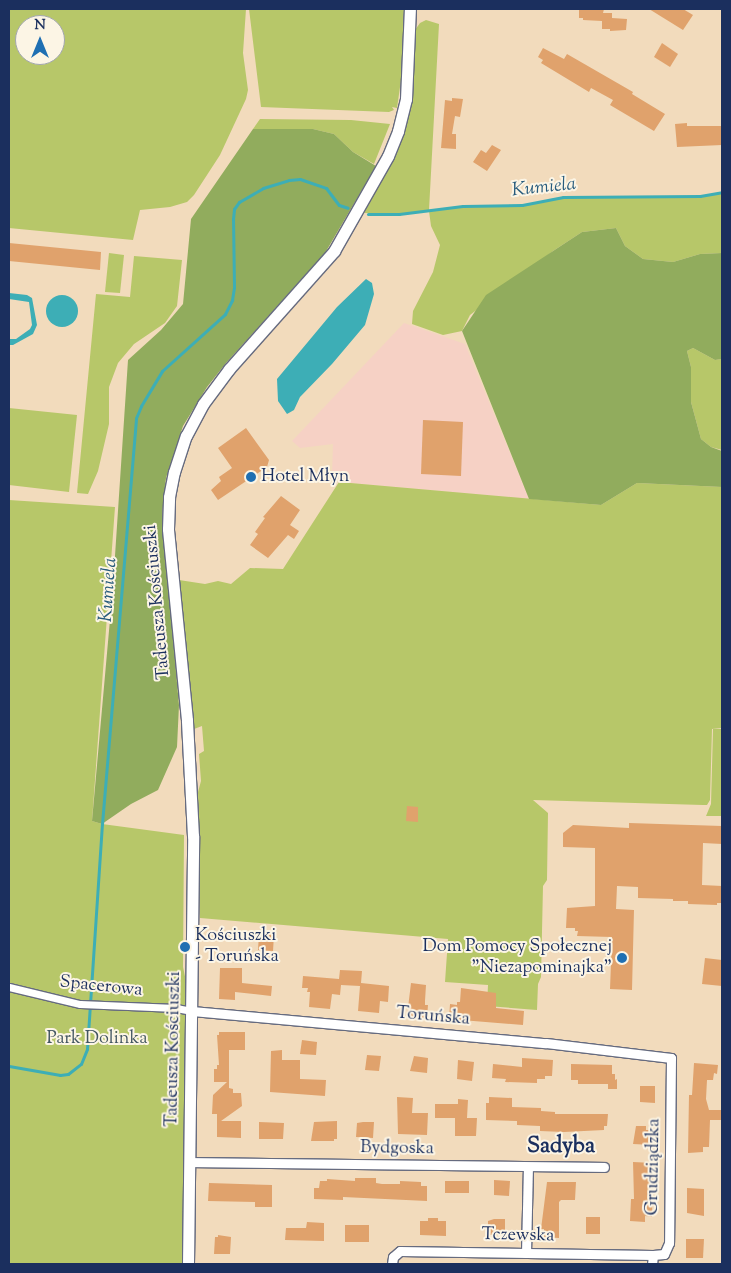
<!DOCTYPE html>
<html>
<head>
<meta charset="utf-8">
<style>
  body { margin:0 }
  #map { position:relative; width:731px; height:1273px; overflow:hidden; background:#f2dbbc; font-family:"Sorts Mill Goudy",serif }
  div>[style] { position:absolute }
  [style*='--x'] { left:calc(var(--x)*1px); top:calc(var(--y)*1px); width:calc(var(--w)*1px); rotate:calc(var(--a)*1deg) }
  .built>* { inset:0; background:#f6d1c5 }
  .green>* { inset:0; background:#b7c769 }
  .forest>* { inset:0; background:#91ac5d }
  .water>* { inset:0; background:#3daeb6 }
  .round { border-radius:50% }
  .stream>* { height:3px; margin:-1.5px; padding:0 1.5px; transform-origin:1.5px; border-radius:1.5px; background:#3daeb6 }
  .building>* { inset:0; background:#e0a26c }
  .roads { filter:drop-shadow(1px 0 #666b7f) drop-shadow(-1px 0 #666b7f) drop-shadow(0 1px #666b7f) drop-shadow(0 -1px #666b7f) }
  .pedestrian>* { height:7px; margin:-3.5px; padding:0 3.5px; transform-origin:3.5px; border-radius:3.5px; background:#fff }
  .minor>* { height:9px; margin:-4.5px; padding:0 4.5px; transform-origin:4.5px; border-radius:4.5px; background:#fff }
  .tertiary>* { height:11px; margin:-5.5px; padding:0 5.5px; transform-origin:5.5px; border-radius:5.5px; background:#fff }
  .dots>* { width:14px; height:14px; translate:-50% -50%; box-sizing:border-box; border:2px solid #fcf5e5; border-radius:50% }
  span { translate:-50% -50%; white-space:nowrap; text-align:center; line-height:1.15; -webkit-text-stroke:4px #fcf5e5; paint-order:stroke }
  .poi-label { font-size:18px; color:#1b2f5e }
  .left { translate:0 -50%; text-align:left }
  .right { translate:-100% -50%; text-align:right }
  .street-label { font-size:18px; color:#1b2f5e }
  .park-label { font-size:18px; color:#425561 }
  .water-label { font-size:19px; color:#275b7d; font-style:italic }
  .district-label { font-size:22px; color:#1b2f5e; font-weight:700 }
  .frame { position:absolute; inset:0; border:10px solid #1b2f5e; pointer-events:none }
  .north { position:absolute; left:15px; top:15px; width:50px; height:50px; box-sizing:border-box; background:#fcf5e5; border:1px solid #a2a6af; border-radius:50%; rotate:0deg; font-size:14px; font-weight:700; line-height:20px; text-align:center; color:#1b2f5e }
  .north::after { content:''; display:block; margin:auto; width:18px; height:22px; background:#1f6fb2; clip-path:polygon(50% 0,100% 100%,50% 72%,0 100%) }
</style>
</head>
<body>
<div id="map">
  <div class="built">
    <div style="clip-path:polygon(404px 323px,465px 344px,529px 499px,339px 482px,332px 475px,333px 444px,300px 448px,292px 441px)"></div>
  </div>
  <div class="green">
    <div style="clip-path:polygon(evenodd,9px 9px,246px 9px,243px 53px,248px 90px,246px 99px,220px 155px,194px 195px,187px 202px,170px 207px,140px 210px,133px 240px,9px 228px,9px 9px,25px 25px,55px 25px,55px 55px,25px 55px,25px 25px)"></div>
    <div style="clip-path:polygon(249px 9px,404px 9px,401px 80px,397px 108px,392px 107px,394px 110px,389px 112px,261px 107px)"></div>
    <div style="clip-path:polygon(426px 20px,439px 24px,429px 210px,463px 206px,522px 205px,563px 197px,700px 196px,722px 192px,722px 253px,700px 254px,673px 262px,643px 259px,625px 246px,616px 228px,582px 232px,553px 251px,470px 315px,462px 331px,443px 335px,412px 324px,413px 311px,433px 272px,440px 245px,431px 226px,429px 211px,399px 214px,364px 213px,397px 151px,406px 125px,413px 92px,415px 30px,420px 23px)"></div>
    <div style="clip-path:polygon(260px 119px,351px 120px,390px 124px,374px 164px,353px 152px,334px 134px,313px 129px,253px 129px)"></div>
    <div style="clip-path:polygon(109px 253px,124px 255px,120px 293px,105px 292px)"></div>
    <div style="clip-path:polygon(134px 256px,182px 260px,177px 306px,165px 323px,134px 344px,118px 363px,109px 387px,109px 424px,98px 471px,88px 494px,77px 493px,96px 294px,130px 297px)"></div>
    <div style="clip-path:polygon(693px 348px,715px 360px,722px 359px,722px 450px,711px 447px,701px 439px,691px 402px,691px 367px,687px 351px)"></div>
    <div style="clip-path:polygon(9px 408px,77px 415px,69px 492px,9px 485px)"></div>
    <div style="clip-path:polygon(339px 482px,601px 505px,637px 483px,722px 487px,722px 728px,712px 729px,710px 800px,707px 805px,703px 805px,533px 800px,548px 813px,547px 880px,543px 886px,541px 977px,538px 984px,537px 1010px,487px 1006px,488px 985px,445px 982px,448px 939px,200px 918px,198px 792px,201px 781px,199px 754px,204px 751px,202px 726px,194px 729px,179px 580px,205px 584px,218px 581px,231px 584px,250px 568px,283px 569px)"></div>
    <div style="clip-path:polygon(9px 500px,115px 507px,92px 821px,102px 824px,184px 835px,183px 967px,187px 986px,183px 1264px,9px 1264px)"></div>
    <div style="clip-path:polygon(713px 729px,722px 729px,722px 816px,706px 816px,711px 804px)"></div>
  </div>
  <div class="forest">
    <div style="clip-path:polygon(253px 129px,313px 129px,334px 134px,353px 152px,376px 166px,325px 253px,226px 363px,207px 387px,183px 426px,166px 478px,162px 515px,179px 705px,177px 747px,158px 790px,131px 804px,102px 824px,92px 821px,113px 586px,128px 360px,161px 330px,183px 304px,191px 219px)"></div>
    <div style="clip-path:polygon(616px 228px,625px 246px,643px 259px,673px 262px,700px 254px,722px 253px,722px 359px,715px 360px,693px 348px,687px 351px,691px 367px,691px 402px,701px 439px,711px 447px,722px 451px,722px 487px,637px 483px,601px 505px,529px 499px,462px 331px,486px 295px,582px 232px)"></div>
  </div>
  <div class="water">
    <div style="clip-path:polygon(366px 279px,372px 283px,374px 294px,365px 325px,332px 364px,300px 397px,294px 410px,287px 414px,278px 401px,277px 379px,337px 307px)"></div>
    <div style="clip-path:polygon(9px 293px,27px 295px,32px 298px,37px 325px,33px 334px,13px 345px,9px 345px,9px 339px,16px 339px,30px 329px,32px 325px,29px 302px,9px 299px)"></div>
    <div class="round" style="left:46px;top:295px;width:32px;height:32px"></div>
  </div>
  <div class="stream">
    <div style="--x:368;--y:214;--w:31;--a:0"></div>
    <div style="--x:399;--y:214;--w:64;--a:-7.1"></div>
    <div style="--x:463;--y:206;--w:59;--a:-1"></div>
    <div style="--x:522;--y:205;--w:42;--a:-11"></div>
    <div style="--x:563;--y:197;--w:137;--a:-0.4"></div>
    <div style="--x:700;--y:196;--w:22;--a:-10"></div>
    <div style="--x:9;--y:1066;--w:52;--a:10"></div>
    <div style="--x:60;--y:1075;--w:8;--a:-7"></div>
    <div style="--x:68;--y:1074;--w:16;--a:-38"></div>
    <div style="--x:81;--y:1064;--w:16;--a:-68"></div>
    <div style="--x:87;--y:1049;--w:225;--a:-86.2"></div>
    <div style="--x:102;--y:824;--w:407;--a:-85.2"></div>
    <div style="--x:136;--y:418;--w:13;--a:-67"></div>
    <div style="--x:141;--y:406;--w:41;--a:-59"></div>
    <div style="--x:162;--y:371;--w:85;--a:-42.1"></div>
    <div style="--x:225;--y:314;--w:16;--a:-63"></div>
    <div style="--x:232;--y:300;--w:13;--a:-81"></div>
    <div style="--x:234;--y:287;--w:68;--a:-90.8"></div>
    <div style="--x:233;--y:219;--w:10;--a:-84"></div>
    <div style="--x:234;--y:209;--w:9;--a:-54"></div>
    <div style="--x:239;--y:202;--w:28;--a:-30"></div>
    <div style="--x:263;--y:188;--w:27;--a:-17"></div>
    <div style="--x:289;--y:180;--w:11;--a:-5"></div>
    <div style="--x:300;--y:179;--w:28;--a:19"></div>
    <div style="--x:326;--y:188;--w:21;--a:53"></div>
    <div style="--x:339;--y:205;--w:9;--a:18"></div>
  </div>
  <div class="building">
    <div style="clip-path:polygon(579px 9px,604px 9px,603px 13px,612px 13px,612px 18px,627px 19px,626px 30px,610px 31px,610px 29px,602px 29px,602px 21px,583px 20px,583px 18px,579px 18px)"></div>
    <div style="clip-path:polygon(649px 9px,683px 9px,693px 15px,683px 30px)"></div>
    <div style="clip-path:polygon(662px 43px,678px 54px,670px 67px,654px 57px)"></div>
    <div style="clip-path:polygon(543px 48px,564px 59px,567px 54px,633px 92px,632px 94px,665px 114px,654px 131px,610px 105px,613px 100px,591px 88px,589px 92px,541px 63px,543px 60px,538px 57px)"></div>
    <div style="clip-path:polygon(452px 98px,463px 99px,460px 117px,455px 116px,452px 134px,456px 134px,456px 149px,441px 148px,445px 100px,452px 101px)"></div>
    <div style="clip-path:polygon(687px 123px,687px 126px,722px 126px,722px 145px,677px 147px,675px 124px)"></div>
    <div style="clip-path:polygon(492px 145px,501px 150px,487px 171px,473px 162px,481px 150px,486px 153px)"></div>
    <div style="clip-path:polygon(9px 243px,101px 252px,100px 270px,9px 261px)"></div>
    <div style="clip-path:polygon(423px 420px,463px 422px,461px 476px,421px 474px)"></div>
    <div style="clip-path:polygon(246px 428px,269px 460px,267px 467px,218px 500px,211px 490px,221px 481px,219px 477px,232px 468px,218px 448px)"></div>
    <div style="clip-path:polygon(281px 496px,300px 510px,290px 525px,299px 531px,294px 539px,288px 535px,268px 558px,250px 545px,258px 534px,255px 532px,265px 518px,263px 517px)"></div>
    <div style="clip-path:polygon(407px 806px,418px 807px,418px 822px,406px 821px)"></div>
    <div style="clip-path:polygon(629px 823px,722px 826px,722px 844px,703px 843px,702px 885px,722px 886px,722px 903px,717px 903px,717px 905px,688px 904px,688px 901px,673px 901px,673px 899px,638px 898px,638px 887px,617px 886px,616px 909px,634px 910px,632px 990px,610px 989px,612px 937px,577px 936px,578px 931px,575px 931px,575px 928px,566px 928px,567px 908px,595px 906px,595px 848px,563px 847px,563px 833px,573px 825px,629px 828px)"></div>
    <div style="clip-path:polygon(259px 933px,274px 934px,273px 951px,258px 950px)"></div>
    <div style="clip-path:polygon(705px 958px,722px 960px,722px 986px,702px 984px)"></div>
    <div style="clip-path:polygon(220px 968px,242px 968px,242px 983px,272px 986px,271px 996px,235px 992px,235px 1000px,219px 999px)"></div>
    <div style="clip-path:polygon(340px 970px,362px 971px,361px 983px,389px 986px,388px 1002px,380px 1001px,379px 1013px,358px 1011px,360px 986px,341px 985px,340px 995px,332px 994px,330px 1009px,309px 1007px,310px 992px,307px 992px,308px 988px,302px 988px,303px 976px,339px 979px)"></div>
    <div style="clip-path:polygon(411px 983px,426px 985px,425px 1001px,425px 1005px,428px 1005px,427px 1018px,407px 1016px)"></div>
    <div style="clip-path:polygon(461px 988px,496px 993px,496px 1008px,524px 1011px,523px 1025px,449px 1019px,450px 1004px,457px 1005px,457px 1002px,460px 1002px)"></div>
    <div style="clip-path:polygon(219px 1032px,245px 1032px,245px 1050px,229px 1050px,229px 1088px,233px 1089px,233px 1093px,241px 1093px,242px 1106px,221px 1121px,241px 1121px,241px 1138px,217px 1137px,217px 1114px,212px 1114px,213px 1095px,227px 1082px,214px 1082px,214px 1069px,217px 1069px,217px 1065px,219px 1065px,217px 1035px,219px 1035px)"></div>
    <div style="clip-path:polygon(302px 1040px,317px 1042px,316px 1055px,300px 1054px)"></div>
    <div style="clip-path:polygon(282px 1050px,282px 1060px,300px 1060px,300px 1079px,326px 1080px,325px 1096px,270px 1092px,271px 1051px)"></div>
    <div style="clip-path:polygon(367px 1055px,381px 1056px,379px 1071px,365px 1070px)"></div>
    <div style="clip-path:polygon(414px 1056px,428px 1058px,427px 1073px,410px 1071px)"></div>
    <div style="clip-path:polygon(522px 1058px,553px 1060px,552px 1076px,545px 1076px,545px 1079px,537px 1079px,537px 1083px,505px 1082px,506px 1079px,492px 1078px,493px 1064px,522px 1067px)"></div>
    <div style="clip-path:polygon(458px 1060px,474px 1062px,472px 1081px,457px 1079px)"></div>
    <div style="clip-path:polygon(694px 1063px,718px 1065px,717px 1074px,714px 1073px,713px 1080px,707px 1080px,706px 1099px,709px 1110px,722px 1110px,722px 1120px,710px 1120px,709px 1147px,703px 1147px,703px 1152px,688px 1153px,689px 1095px,692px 1095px)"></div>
    <div style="clip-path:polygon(571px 1064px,612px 1065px,612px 1074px,615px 1074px,615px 1080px,617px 1079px,617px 1089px,608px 1089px,608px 1084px,578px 1084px,578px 1080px,571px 1080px)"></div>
    <div style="clip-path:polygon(640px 1086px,655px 1086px,655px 1103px,640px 1102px)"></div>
    <div style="clip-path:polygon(397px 1097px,413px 1098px,412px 1113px,428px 1113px,427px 1135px,398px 1134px)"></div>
    <div style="clip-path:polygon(489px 1097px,512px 1098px,512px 1107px,541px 1108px,541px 1111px,555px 1112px,555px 1114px,608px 1114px,607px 1126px,604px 1126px,604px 1130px,564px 1132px,540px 1131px,540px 1126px,517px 1125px,517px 1121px,486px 1120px,486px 1103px,489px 1103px)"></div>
    <div style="clip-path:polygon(458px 1099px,468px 1100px,467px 1118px,477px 1118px,476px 1136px,455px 1136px,455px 1118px,435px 1118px,435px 1104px,458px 1104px)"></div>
    <div style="clip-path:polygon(337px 1121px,337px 1139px,334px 1139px,334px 1141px,311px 1141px,314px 1122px)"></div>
    <div style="clip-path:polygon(259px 1122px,284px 1123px,283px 1139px,259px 1139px)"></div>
    <div style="clip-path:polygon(363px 1122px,374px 1122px,373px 1138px,356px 1137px,357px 1123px)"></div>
    <div style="clip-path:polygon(636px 1126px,646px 1126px,646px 1130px,654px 1130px,653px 1145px,633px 1144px)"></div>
    <div style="clip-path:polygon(633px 1162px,653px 1163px,652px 1217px,645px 1216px,645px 1222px,630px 1221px,631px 1199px,634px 1199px)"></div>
    <div style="clip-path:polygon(355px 1178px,376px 1178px,376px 1183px,382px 1184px,400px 1184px,400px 1181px,421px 1182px,421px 1186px,427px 1186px,427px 1201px,343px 1197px,343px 1200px,314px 1199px,314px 1188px,319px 1188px,320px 1181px,327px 1181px,327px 1179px,355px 1181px)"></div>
    <div style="clip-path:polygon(494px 1180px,510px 1181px,509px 1196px,494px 1195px)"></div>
    <div style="clip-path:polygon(445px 1181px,469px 1181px,469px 1193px,445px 1193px)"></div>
    <div style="clip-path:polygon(547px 1182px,576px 1182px,575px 1200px,561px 1200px,559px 1202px,559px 1238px,544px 1237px,544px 1229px,541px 1229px)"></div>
    <div style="clip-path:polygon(209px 1183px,272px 1185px,272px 1207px,255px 1207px,255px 1202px,208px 1201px)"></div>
    <div style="clip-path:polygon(687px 1188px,704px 1189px,704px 1216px,687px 1213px)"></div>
    <div style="clip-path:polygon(586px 1217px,600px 1217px,600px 1234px,586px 1234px)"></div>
    <div style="clip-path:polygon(428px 1218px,438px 1218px,438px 1221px,446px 1221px,446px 1236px,420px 1235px,420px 1221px,428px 1221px)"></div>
    <div style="clip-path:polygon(494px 1219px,505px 1219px,505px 1232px,501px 1232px,501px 1235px,488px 1235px,488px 1221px)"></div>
    <div style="clip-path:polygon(307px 1222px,324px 1223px,324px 1241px,285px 1240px,286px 1228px,306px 1228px)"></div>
    <div style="clip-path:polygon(345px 1225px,369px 1225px,369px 1242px,345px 1242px)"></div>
    <div style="clip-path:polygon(218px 1235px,231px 1237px,230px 1254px,214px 1254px,215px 1237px,218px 1237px)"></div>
    <div style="clip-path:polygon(686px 1239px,704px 1239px,703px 1258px,686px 1258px)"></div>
  </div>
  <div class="roads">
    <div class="pedestrian">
      <div style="--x:9;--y:987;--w:73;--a:13.5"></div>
      <div style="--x:80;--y:1004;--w:96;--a:2.4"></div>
      <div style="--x:176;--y:1008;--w:16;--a:11"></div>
    </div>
    <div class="minor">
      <div style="--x:192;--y:1011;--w:355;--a:5.2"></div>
      <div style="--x:546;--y:1043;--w:126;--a:6.8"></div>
      <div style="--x:671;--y:1058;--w:185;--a:90.6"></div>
      <div style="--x:669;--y:1243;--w:12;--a:114"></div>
      <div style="--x:664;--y:1254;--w:11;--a:175"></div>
      <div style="--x:653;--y:1255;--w:9;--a:96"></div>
      <div style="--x:190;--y:1162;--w:414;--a:0.7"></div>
      <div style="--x:526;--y:1253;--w:86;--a:-88.7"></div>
      <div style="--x:392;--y:1264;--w:7;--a:-82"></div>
      <div style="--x:393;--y:1257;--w:9;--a:-41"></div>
      <div style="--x:400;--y:1251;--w:253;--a:0.9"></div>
    </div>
    <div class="tertiary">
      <div style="--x:188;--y:1264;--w:428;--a:-89.3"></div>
      <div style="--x:193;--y:836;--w:116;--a:-93"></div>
      <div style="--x:187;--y:720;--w:192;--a:-95.7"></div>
      <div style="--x:168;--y:529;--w:32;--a:-88"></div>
      <div style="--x:169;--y:497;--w:25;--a:-79"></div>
      <div style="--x:174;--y:472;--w:38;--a:-72"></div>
      <div style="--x:186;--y:436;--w:36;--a:-62"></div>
      <div style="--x:203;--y:404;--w:44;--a:-53.4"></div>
      <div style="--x:229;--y:369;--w:158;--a:-48.3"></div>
      <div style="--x:334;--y:251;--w:109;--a:-60.4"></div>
      <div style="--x:388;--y:156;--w:27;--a:-68"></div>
      <div style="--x:398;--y:131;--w:33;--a:-76"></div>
      <div style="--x:406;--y:99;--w:90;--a:-87.5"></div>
    </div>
  </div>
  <div class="dots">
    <div style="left:251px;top:477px;background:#1f6fb2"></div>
    <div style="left:185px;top:947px;background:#1f6fb2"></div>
    <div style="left:622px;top:958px;background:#1f6fb2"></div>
  </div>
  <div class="poi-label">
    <span class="left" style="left:261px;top:477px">Hotel Młyn</span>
    <span class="left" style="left:195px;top:947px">Kościuszki<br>- Toruńska</span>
    <span class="right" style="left:612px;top:958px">Dom Pomocy Społecznej<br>"Niezapominajka"</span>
  </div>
  <div class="street-label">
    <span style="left:158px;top:602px;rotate:-95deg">Tadeusza Kościuszki</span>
    <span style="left:101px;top:987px;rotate:6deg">Spacerowa</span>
    <span style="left:433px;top:1017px;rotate:5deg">Toruńska</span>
    <span style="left:174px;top:1049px;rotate:-89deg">Tadeusza Kościuszki</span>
    <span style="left:397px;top:1149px;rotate:1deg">Bydgoska</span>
    <span style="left:654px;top:1167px;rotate:-89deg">Grudziądzka</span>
    <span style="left:518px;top:1236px;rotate:1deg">Tczewska</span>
  </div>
  <div class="park-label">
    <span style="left:97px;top:1039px">Park Dolinka</span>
  </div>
  <div class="water-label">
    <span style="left:544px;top:188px;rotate:-6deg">Kumiela</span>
    <span style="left:109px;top:590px;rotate:-86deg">Kumiela</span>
  </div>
  <div class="district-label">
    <span style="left:561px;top:1148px">Sadyba</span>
  </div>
  <div class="frame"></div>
  <div class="north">N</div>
</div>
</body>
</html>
